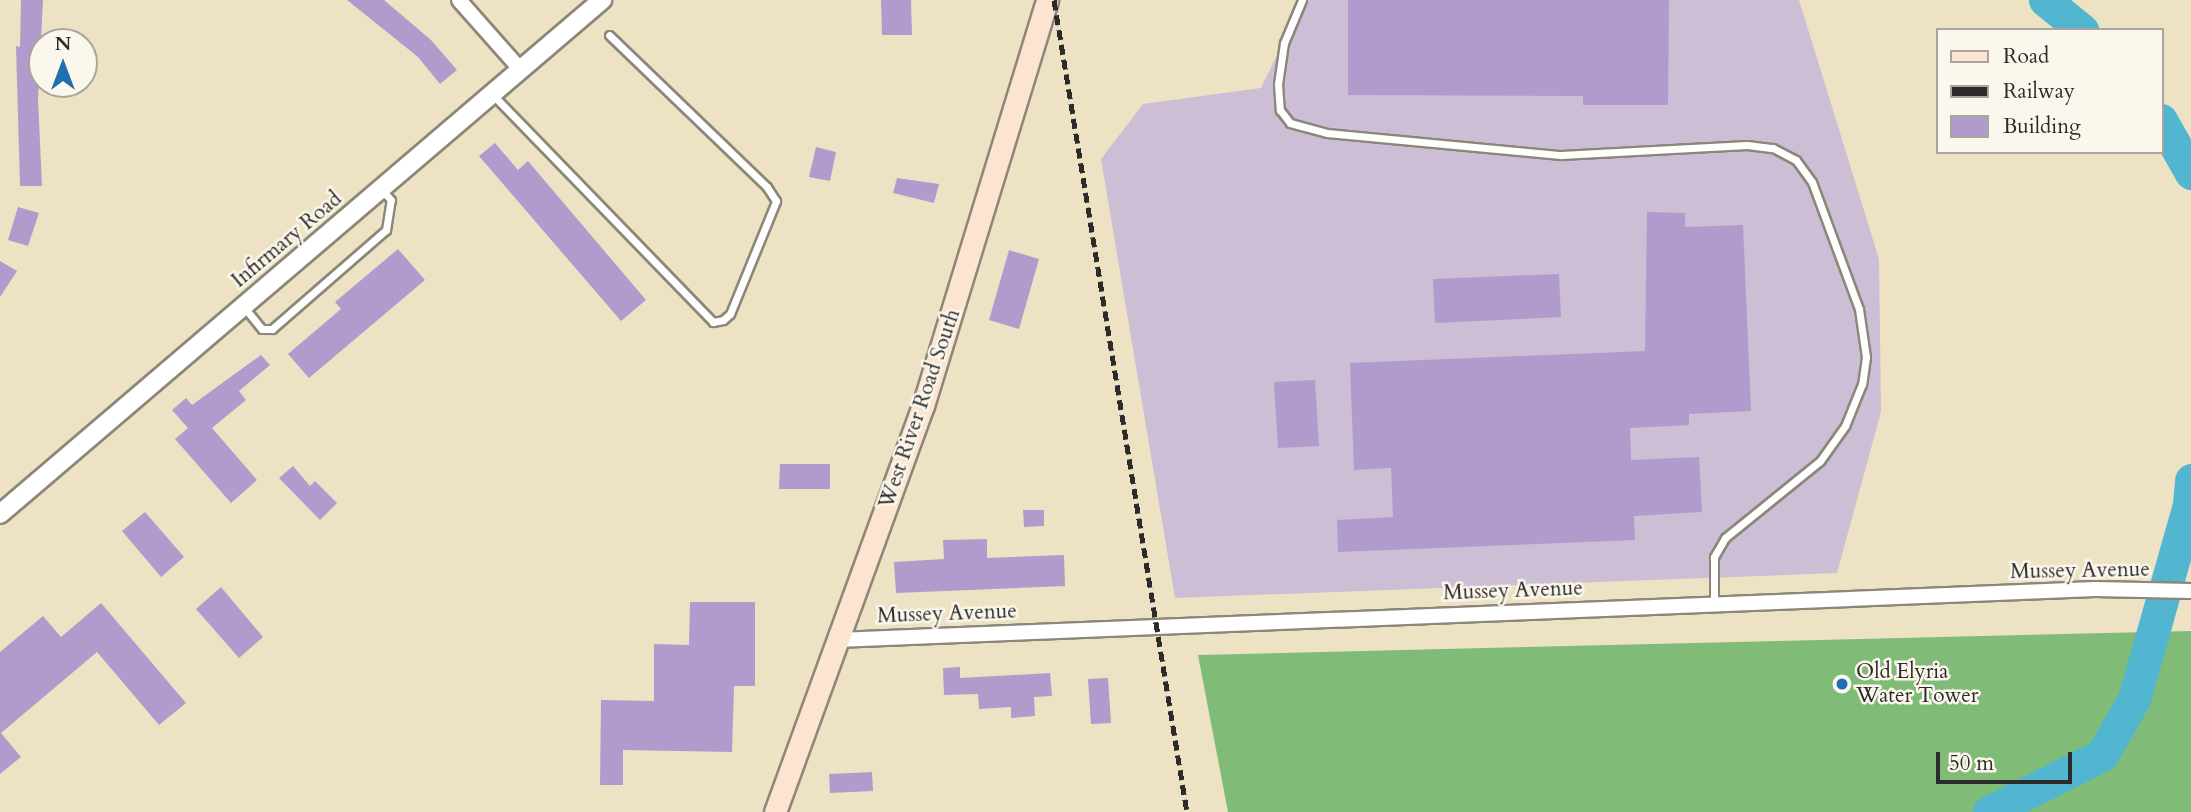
<!DOCTYPE html>
<html>
<head>
<meta charset="utf-8">
<style>
  body { margin:0 }
  #map { position:relative; width:2191px; height:812px; overflow:hidden; background:#ede3c4; font-family:Cardo,serif }
  div>[style] { position:absolute }
  [style*='--x'] { left:calc(var(--x)*1px); top:calc(var(--y)*1px); width:calc(var(--w)*1px); rotate:calc(var(--a)*1deg) }
  .industrial>* { inset:0; background:#ccbed4 }
  .forest>* { inset:0; background:#81bb78 }
  .river>* { height:33px; margin:-16.5px; padding:0 16.5px; transform-origin:16.5px; border-radius:16.5px; background:#52b6d1 }
  .building>* { inset:0; background:#b19bcc }
  .roads { filter:drop-shadow(2px 0 #8c8778) drop-shadow(-2px 0 #8c8778) drop-shadow(0 2px #8c8778) drop-shadow(0 -2px #8c8778) }
  .service>* { height:7px; margin:-3.5px; padding:0 3.5px; transform-origin:3.5px; border-radius:3.5px; background:#fff }
  .minor>* { height:14px; margin:-7px; padding:0 7px; transform-origin:7px; border-radius:7px; background:#fff }
  .tertiary>* { height:18px; margin:-9px; padding:0 9px; transform-origin:9px; border-radius:9px; background:#fff }
  .secondary>* { height:21px; margin:-10.5px; padding:0 10.5px; transform-origin:10.5px; border-radius:10.5px; background:#fde4d0 }
  .rail>* { height:5px; margin-top:-2.5px; transform-origin:0; background:repeating-linear-gradient(90deg,#2b2b2b 0 10px,transparent 0 15px) }
  .dots>* { width:19px; height:19px; translate:-50% -50%; box-sizing:border-box; border:4px solid #fbf7ec; border-radius:50% }
  span { translate:-50% -50%; white-space:nowrap; text-align:center; line-height:1.15; -webkit-text-stroke:5px #fbf7ec; paint-order:stroke }
  .street-label { font-size:21px; color:#2b2b2b }
  .poi-label { font-size:21px; color:#2b2b2b }
  .left { translate:0 -50%; text-align:left }
  .legend { position:absolute; left:1936px; top:28px; width:228px; height:126px; box-sizing:border-box; background:#fbf7ec; border:2px solid #a8a59f; margin:0; padding:9px 12px; list-style:none; font-size:21px; color:#2b2b2b }
  .legend li { display:flex; align-items:center; gap:14px; height:35px }
  .legend b { width:35px; border:2px solid #a8a59f }
  .north { position:absolute; left:28px; top:28px; width:70px; height:70px; box-sizing:border-box; background:#fbf7ec; border:2px solid #a8a59f; border-radius:50%; rotate:0deg; font-size:19px; font-weight:700; line-height:28px; text-align:center; color:#2b2b2b }
  .north::after { content:''; display:block; margin:auto; width:24px; height:32px; background:#1f6fb2; clip-path:polygon(50% 0,100% 100%,50% 72%,0 100%) }
  .scale { position:absolute; left:1936px; top:752px; width:136px; height:32px; box-sizing:border-box; border:4px solid #2b2b2b; border-top:0; padding-left:9px; font-size:21px; line-height:24px; white-space:nowrap; color:#2b2b2b; -webkit-text-stroke:5px #fbf7ec; paint-order:stroke }
</style>
</head>
<body>
<div id="map">
  <div class="industrial">
    <div style="clip-path:polygon(1304px 0,1799px 0,1879px 259px,1881px 412px,1837px 573px,1175px 598px,1101px 159px,1143px 104px,1261px 88px)"></div>
  </div>
  <div class="forest">
    <div style="clip-path:polygon(2191px 631px,2191px 812px,1228px 812px,1198px 655px)"></div>
  </div>
  <div class="river">
    <div style="--x:2045;--y:0;--w:48;--a:39"></div>
    <div style="--x:2161;--y:120;--w:61;--a:60.5"></div>
    <div style="--x:1989;--y:812;--w:127;--a:-26.8"></div>
    <div style="--x:2102;--y:755;--w:64;--a:-60.3"></div>
    <div style="--x:2134;--y:699;--w:203;--a:-74.2"></div>
    <div style="--x:2189;--y:504;--w:24;--a:-85"></div>
  </div>
  <div class="building">
    <div style="clip-path:polygon(21px 0,43px 0,38px 99px,42px 186px,20px 186px,16px 46px,20px 47px)"></div>
    <div style="clip-path:polygon(347px 0,384px 0,431px 40px,457px 70px,440px 84px,418px 57px)"></div>
    <div style="clip-path:polygon(881px 0,911px 0,912px 35px,882px 35px)"></div>
    <div style="clip-path:polygon(1348px 0,1669px 0,1668px 105px,1583px 105px,1583px 96px,1348px 95px)"></div>
    <div style="clip-path:polygon(495px 143px,518px 170px,528px 161px,646px 300px,621px 321px,479px 156px)"></div>
    <div style="clip-path:polygon(816px 147px,836px 152px,830px 181px,809px 177px)"></div>
    <div style="clip-path:polygon(897px 178px,939px 184px,934px 203px,893px 193px)"></div>
    <div style="clip-path:polygon(18px 207px,39px 213px,28px 246px,8px 240px)"></div>
    <div style="clip-path:polygon(1647px 212px,1685px 213px,1685px 227px,1743px 225px,1751px 411px,1689px 414px,1689px 425px,1630px 428px,1631px 460px,1699px 457px,1702px 512px,1634px 516px,1635px 540px,1338px 552px,1337px 520px,1393px 517px,1391px 468px,1354px 470px,1350px 363px,1645px 351px)"></div>
    <div style="clip-path:polygon(398px 249px,425px 280px,309px 378px,288px 354px,341px 309px,335px 302px)"></div>
    <div style="clip-path:polygon(1009px 250px,1039px 259px,1019px 329px,989px 320px)"></div>
    <div style="clip-path:polygon(0 261px,17px 271px,0 297px)"></div>
    <div style="clip-path:polygon(1559px 274px,1561px 317px,1435px 323px,1433px 279px)"></div>
    <div style="clip-path:polygon(261px 355px,270px 365px,239px 391px,246px 400px,212px 428px,257px 480px,231px 503px,175px 439px,188px 428px,172px 410px,186px 398px,192px 405px)"></div>
    <div style="clip-path:polygon(1315px 380px,1319px 446px,1278px 448px,1274px 382px)"></div>
    <div style="clip-path:polygon(780px 464px,830px 464px,830px 489px,779px 489px)"></div>
    <div style="clip-path:polygon(293px 466px,310px 486px,315px 481px,337px 503px,320px 520px,279px 478px)"></div>
    <div style="clip-path:polygon(1023px 510px,1044px 510px,1044px 526px,1024px 527px)"></div>
    <div style="clip-path:polygon(145px 512px,184px 557px,161px 577px,122px 531px)"></div>
    <div style="clip-path:polygon(987px 539px,987px 558px,1064px 555px,1065px 586px,896px 593px,894px 562px,944px 559px,943px 540px)"></div>
    <div style="clip-path:polygon(221px 587px,263px 637px,239px 658px,196px 609px)"></div>
    <div style="clip-path:polygon(690px 602px,755px 602px,755px 686px,734px 686px,732px 752px,623px 750px,623px 785px,600px 785px,601px 700px,654px 701px,654px 644px,689px 645px)"></div>
    <div style="clip-path:polygon(101px 603px,186px 703px,159px 725px,97px 652px,1px 733px,21px 757px,0 774px,0 652px,43px 616px,61px 637px)"></div>
    <div style="clip-path:polygon(960px 667px,960px 678px,1050px 673px,1052px 696px,1034px 697px,1035px 716px,1011px 718px,1011px 707px,979px 709px,978px 694px,944px 695px,943px 668px)"></div>
    <div style="clip-path:polygon(1108px 678px,1111px 723px,1091px 724px,1088px 679px)"></div>
    <div style="clip-path:polygon(872px 772px,873px 791px,830px 793px,829px 774px)"></div>
  </div>
  <div class="roads">
    <div class="service">
      <div style="--x:1302;--y:0;--w:47;--a:112.7"></div>
      <div style="--x:1284;--y:43;--w:41;--a:98.3"></div>
      <div style="--x:1278;--y:84;--w:26;--a:86"></div>
      <div style="--x:1280;--y:110;--w:16;--a:52"></div>
      <div style="--x:1290;--y:123;--w:38;--a:15"></div>
      <div style="--x:1327;--y:133;--w:235;--a:5.4"></div>
      <div style="--x:1561;--y:155;--w:186;--a:-3.1"></div>
      <div style="--x:1747;--y:145;--w:26;--a:7"></div>
      <div style="--x:1773;--y:148;--w:26;--a:28"></div>
      <div style="--x:1796;--y:160;--w:27;--a:54"></div>
      <div style="--x:1812;--y:182;--w:135;--a:69.7"></div>
      <div style="--x:1859;--y:309;--w:49;--a:81.7"></div>
      <div style="--x:1866;--y:357;--w:27;--a:98"></div>
      <div style="--x:1862;--y:384;--w:45;--a:112"></div>
      <div style="--x:1845;--y:426;--w:43;--a:125.5"></div>
      <div style="--x:1820;--y:461;--w:122;--a:141"></div>
      <div style="--x:1725;--y:538;--w:22;--a:120"></div>
      <div style="--x:1714;--y:557;--w:47;--a:90"></div>
      <div style="--x:493;--y:95;--w:316;--a:45.9"></div>
      <div style="--x:713;--y:322;--w:10;--a:-11"></div>
      <div style="--x:723;--y:320;--w:9;--a:-41"></div>
      <div style="--x:730;--y:314;--w:122;--a:-67.8"></div>
      <div style="--x:776;--y:201;--w:17;--a:-123"></div>
      <div style="--x:767;--y:187;--w:219;--a:-136.1"></div>
      <div style="--x:244;--y:307;--w:28;--a:51"></div>
      <div style="--x:262;--y:329;--w:10;--a:0"></div>
      <div style="--x:272;--y:329;--w:151;--a:-41"></div>
      <div style="--x:386;--y:230;--w:30;--a:-81"></div>
      <div style="--x:391;--y:200;--w:13;--a:-132"></div>
    </div>
    <div class="minor">
      <div style="--x:459;--y:0;--w:94;--a:48.5"></div>
      <div style="--x:837;--y:640;--w:1259;--a:-2.32"></div>
      <div style="--x:2095;--y:589;--w:96;--a:1.2"></div>
    </div>
    <div class="tertiary">
      <div style="--x:0;--y:514;--w:792;--a:-40.49"></div>
    </div>
    <div class="secondary">
      <div style="--x:775;--y:812;--w:432;--a:-70"></div>
      <div style="--x:923;--y:406;--w:425;--a:-73"></div>
    </div>
  </div>
  <div class="rail">
    <div style="--x:1054;--y:0;--w:823;--a:80.7"></div>
  </div>
  <div class="dots">
    <div style="left:1842px;top:684px;background:#1f6fb2"></div>
  </div>
  <div class="street-label">
    <span style="left:287px;top:240px;rotate:-40deg">Infirmary Road</span>
    <span style="left:920px;top:409px;rotate:-71deg">West River Road South</span>
    <span style="left:2080px;top:571px;rotate:-1deg">Mussey Avenue</span>
    <span style="left:1513px;top:591px;rotate:-2deg">Mussey Avenue</span>
    <span style="left:947px;top:614px;rotate:-2deg">Mussey Avenue</span>
  </div>
  <div class="poi-label">
    <span class="left" style="left:1856px;top:684px">Old Elyria<br>Water Tower</span>
  </div>
  <ul class="legend">
  <li><b style="height:9px;background:#fde4d0"></b>Road</li>
  <li><b style="height:9px;background:#2b2b2b"></b>Railway</li>
  <li><b style="height:19px;background:#b19bcc"></b>Building</li>
  </ul>
  <div class="north">N</div>
  <div class="scale">50 m</div>
</div>
</body>
</html>
